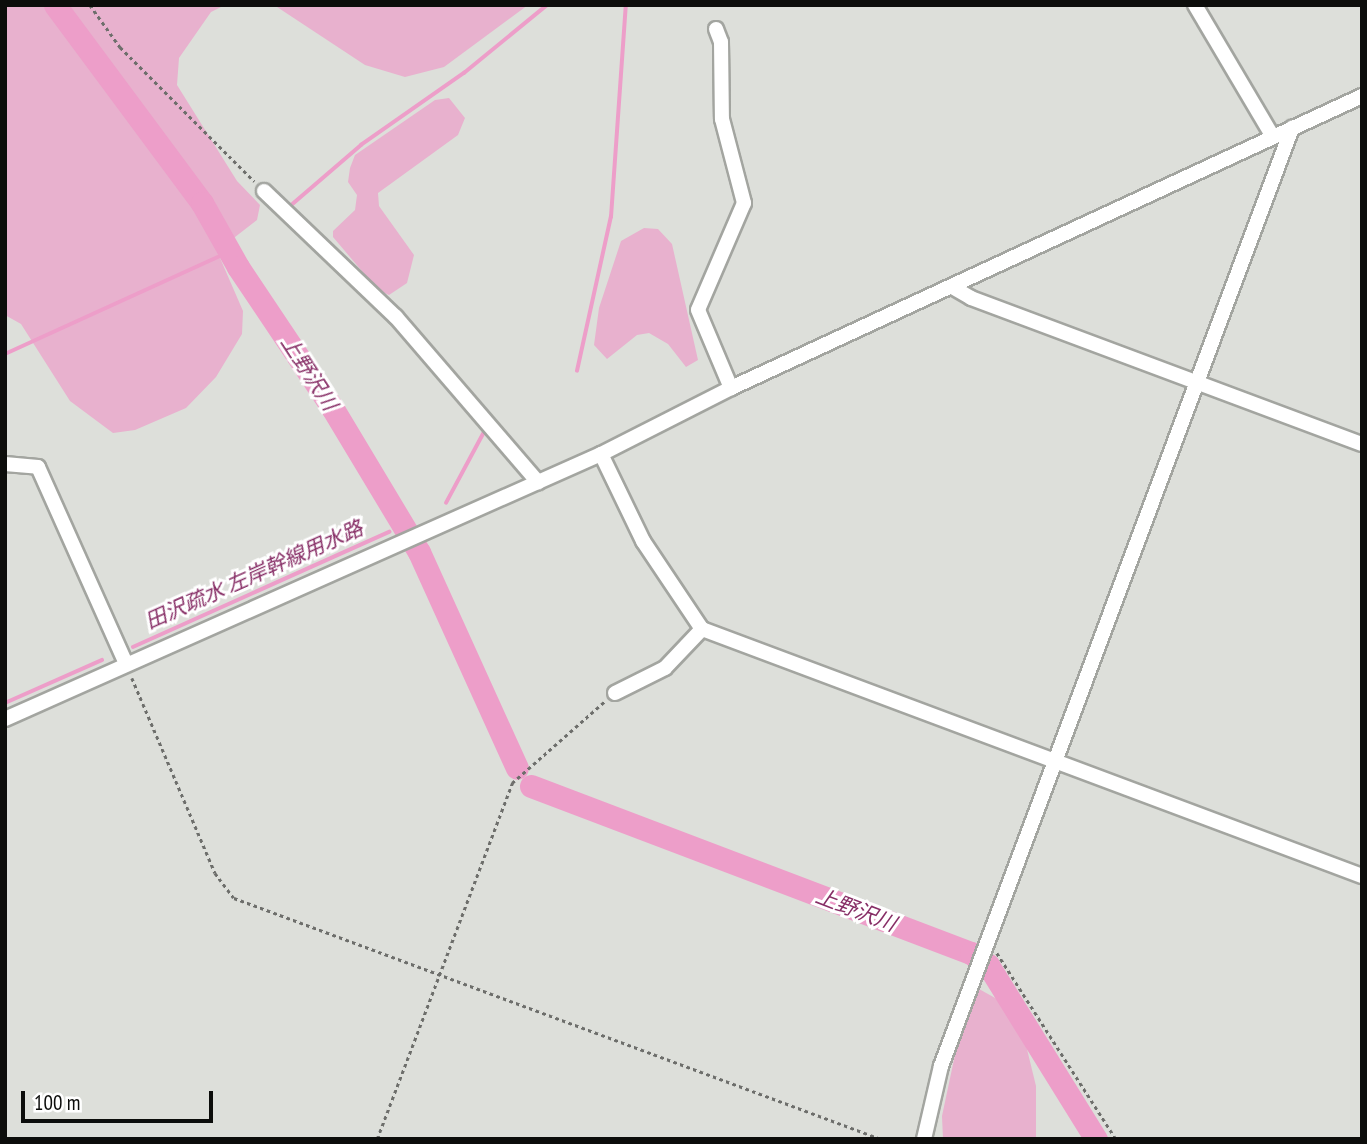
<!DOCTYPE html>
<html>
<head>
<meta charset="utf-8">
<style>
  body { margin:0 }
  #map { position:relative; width:1367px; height:1144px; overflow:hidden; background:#dddfda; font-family:"PT Sans Narrow","Noto Sans JP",sans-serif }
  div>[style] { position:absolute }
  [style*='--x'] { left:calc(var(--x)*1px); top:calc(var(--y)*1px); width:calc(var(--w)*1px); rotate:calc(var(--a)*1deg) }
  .green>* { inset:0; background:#e8b1ce }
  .stream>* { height:3.5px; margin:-1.75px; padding:0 1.75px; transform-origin:1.75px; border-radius:1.75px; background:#ed9ec9 }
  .river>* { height:23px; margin:-11.5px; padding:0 11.5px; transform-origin:11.5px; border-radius:11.5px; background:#ed9ec9 }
  .path>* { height:2.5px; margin-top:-1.25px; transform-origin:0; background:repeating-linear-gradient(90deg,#6d6e6b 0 3.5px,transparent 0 7px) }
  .roads { filter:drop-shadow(2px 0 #a3a5a0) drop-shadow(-2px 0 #a3a5a0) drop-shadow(0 2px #a3a5a0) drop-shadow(0 -2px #a3a5a0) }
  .street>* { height:14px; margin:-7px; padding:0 7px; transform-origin:7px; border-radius:7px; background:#fff }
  span { translate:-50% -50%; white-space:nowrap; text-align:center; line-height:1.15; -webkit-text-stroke:6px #fff; paint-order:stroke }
  .water-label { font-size:21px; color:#872e66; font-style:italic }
  .frame { position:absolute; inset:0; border:7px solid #0c0d0b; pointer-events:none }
  .scale { position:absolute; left:21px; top:1091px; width:192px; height:32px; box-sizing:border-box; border:4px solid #0c0d0b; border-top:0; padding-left:9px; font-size:21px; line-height:24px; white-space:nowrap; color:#0c0d0b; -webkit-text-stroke:5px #fff; paint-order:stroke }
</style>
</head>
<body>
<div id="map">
  <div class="green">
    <div style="clip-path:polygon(5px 5px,225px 5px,211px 12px,179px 58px,177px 85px,237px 181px,260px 205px,257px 220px,217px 251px,243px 311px,242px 334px,216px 377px,186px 408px,135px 430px,113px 433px,70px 401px,21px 324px,5px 315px)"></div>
    <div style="clip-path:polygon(274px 5px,528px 5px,444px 67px,405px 77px,365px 65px)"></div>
    <div style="clip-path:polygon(449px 98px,465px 118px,458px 135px,378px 193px,379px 206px,414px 255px,407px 283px,389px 295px,378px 290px,333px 237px,333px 231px,355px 210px,357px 195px,348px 182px,350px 168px,355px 155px,435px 100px)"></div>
    <div style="clip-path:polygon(644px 228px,658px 229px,672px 244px,698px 360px,686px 367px,668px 344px,649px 333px,637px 335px,607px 359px,594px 345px,599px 308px,621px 241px)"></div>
    <div style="clip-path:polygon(979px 989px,997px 999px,1024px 1037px,1036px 1086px,1036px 1139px,943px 1139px,942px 1116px,959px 1036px)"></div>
  </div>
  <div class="stream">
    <div style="--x:289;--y:207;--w:95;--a:-40.7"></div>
    <div style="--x:361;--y:145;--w:126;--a:-35"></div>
    <div style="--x:464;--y:73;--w:107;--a:-39.3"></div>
    <div style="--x:5;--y:354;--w:234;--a:-24.5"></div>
    <div style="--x:577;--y:371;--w:158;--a:-77.6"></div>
    <div style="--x:611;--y:217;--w:213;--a:-86"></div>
    <div style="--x:446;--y:503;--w:81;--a:-61.8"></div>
    <div style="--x:133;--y:647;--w:281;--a:-24.2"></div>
    <div style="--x:5;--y:703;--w:106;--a:-23.9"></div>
  </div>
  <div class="river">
    <div style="--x:55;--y:5;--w:247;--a:53.4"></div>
    <div style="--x:202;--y:203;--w:73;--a:60.6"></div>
    <div style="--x:238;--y:267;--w:171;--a:56.2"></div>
    <div style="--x:333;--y:409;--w:167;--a:59"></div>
    <div style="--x:419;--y:552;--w:237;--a:65.6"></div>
    <div style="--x:531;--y:786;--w:471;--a:20.8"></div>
    <div style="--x:971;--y:953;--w:21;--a:35"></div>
    <div style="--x:988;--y:965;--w:205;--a:58.2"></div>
  </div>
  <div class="path">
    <div style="--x:90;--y:5;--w:52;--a:54.5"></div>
    <div style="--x:120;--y:47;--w:190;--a:45"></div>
    <div style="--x:132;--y:678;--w:212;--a:66.9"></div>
    <div style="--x:215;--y:873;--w:31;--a:53"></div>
    <div style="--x:234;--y:898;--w:690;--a:20.43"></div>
    <div style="--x:997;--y:953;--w:221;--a:57.4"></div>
    <div style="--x:377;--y:1139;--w:381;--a:-69.2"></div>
    <div style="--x:512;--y:783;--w:123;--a:-41.4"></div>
  </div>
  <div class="roads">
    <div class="street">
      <div style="--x:1195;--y:5;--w:153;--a:59.4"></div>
      <div style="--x:716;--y:29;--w:14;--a:69"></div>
      <div style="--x:721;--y:42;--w:77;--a:89.3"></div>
      <div style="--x:722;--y:119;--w:87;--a:75.3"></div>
      <div style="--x:744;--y:203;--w:116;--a:113.3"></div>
      <div style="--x:698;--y:310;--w:85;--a:67.1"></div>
      <div style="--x:264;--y:191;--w:182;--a:43.7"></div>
      <div style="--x:396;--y:317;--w:218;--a:49.3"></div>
      <div style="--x:954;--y:288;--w:20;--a:30"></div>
      <div style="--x:971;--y:298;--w:417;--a:20.5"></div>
      <div style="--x:601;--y:454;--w:97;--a:64.2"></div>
      <div style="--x:643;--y:541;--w:106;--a:56.2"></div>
      <div style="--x:702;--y:629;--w:705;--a:20.52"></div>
      <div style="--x:5;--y:464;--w:33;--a:5"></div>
      <div style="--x:38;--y:467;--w:216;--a:65.9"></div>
      <div style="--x:615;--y:693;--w:56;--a:-26.6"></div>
      <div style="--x:665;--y:668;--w:54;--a:-46.5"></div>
      <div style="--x:5;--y:719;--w:652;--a:-23.97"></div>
      <div style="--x:601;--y:454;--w:146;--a:-26.9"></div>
      <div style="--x:731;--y:388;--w:695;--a:-24.83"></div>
      <div style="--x:924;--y:1139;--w:75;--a:-76.9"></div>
      <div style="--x:941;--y:1066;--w:1002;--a:-69.48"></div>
    </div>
  </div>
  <div class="water-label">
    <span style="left:309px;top:373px;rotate:57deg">上野沢川</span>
    <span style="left:254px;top:575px;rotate:-24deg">田沢疏水 左岸幹線用水路</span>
    <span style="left:856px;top:910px;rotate:21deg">上野沢川</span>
  </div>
  <div class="frame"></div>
  <div class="scale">100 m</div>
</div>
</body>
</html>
